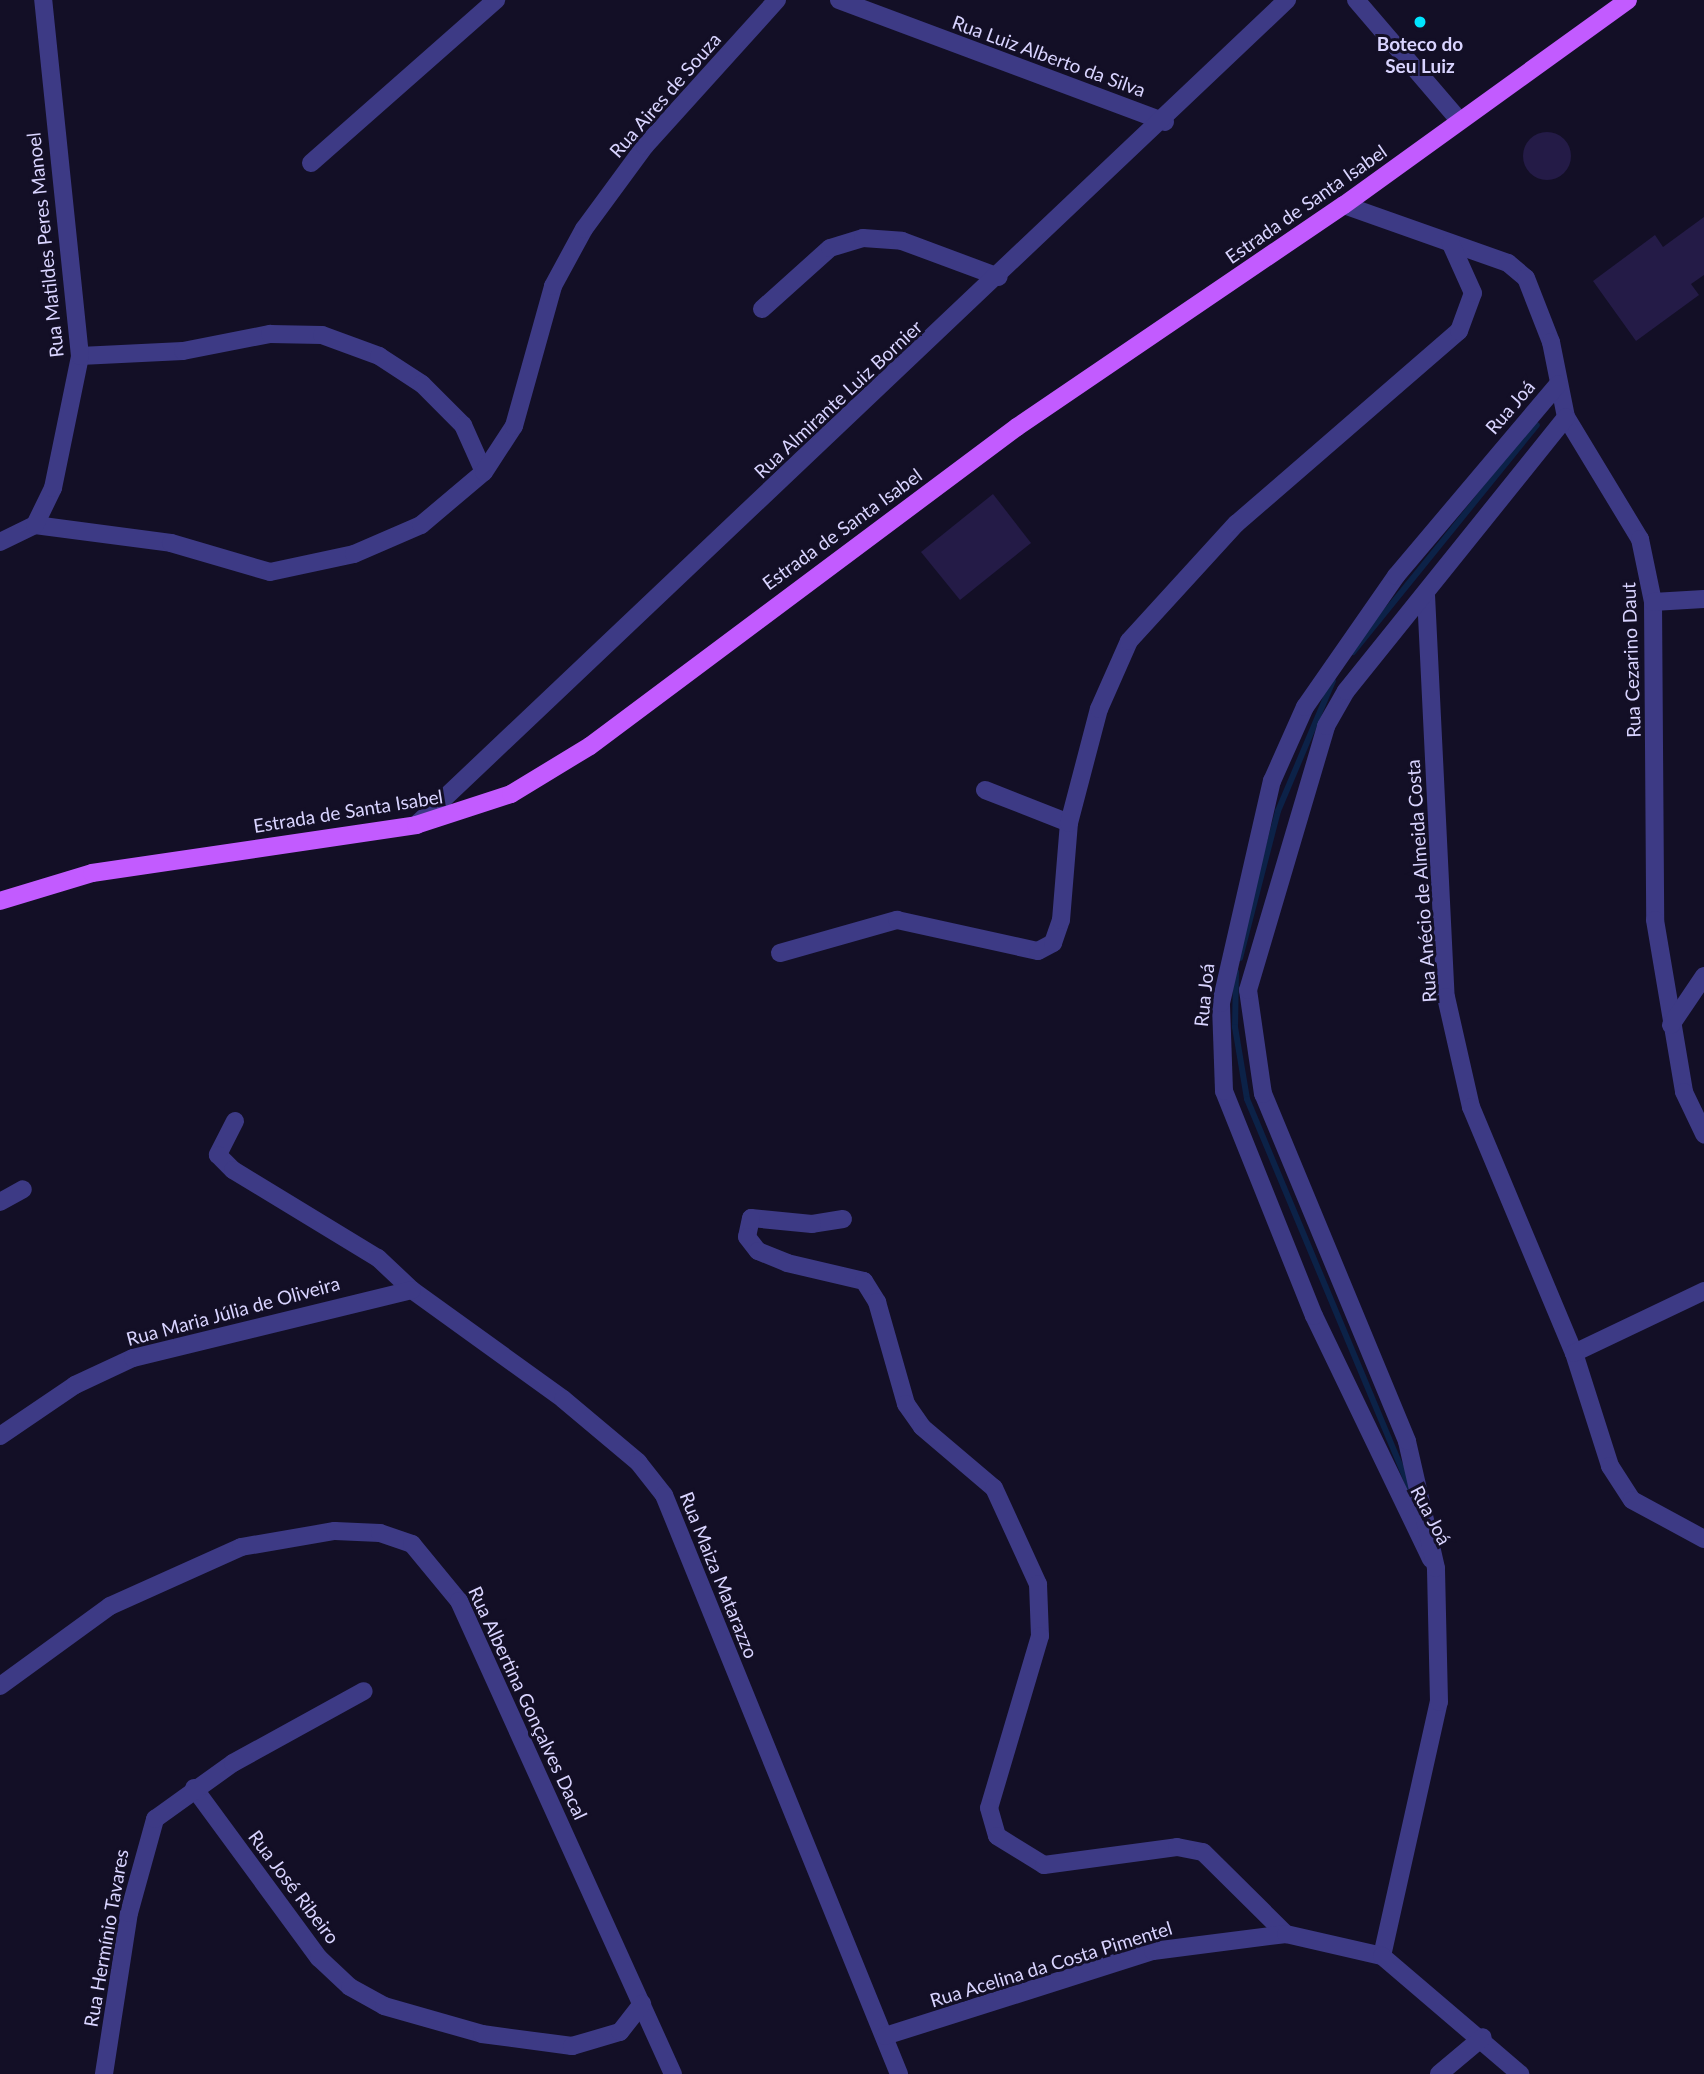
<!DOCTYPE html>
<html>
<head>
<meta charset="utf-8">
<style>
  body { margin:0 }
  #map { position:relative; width:1704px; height:2074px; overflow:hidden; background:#130f26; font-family:Lato,sans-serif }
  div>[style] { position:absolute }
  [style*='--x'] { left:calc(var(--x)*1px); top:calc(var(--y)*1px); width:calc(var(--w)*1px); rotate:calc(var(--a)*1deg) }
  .stream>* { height:6px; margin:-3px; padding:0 3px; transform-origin:3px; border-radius:3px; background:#0c2248 }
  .building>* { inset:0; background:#241b47 }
  .round { border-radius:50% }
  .minor>* { height:18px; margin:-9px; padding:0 9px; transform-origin:9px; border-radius:9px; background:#3d3a85 }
  .major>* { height:18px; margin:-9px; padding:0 9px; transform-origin:9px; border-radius:9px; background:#c25bff }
  .dots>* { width:19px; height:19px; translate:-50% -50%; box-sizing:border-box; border:4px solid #130f26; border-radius:50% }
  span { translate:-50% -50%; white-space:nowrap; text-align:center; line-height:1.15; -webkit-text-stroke:6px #130f26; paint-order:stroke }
  .poi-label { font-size:19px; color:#d9d4ff; font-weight:700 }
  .street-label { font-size:19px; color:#d9d4ff }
</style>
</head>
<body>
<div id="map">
  <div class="stream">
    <div style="--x:1353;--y:652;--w:292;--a:-51"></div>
    <div style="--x:1240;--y:958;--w:152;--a:-75.5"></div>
    <div style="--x:1278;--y:811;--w:141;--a:-67.1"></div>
    <div style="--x:1236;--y:972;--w:55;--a:91"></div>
    <div style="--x:1235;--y:1027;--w:73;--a:80.5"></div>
    <div style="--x:1247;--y:1099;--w:425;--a:67.3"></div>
  </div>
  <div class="building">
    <div class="round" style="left:1523px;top:132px;width:48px;height:48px"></div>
    <div style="clip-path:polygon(1704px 217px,1704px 275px,1691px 284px,1699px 295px,1636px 341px,1593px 281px,1655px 235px,1663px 247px)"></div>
    <div style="clip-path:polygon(993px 494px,1031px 543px,960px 600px,921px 552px)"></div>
  </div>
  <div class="minor">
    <div style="--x:839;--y:0;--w:348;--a:20.5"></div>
    <div style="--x:1356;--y:0;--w:158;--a:49.4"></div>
    <div style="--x:311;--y:163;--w:247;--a:-41.4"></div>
    <div style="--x:1344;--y:205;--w:174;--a:19.5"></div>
    <div style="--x:1508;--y:263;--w:23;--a:40"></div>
    <div style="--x:1526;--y:278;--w:69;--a:68.7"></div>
    <div style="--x:1551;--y:342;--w:76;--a:78.7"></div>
    <div style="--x:1566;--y:417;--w:143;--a:58.8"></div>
    <div style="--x:1640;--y:539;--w:64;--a:78.3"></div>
    <div style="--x:1653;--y:602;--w:318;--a:89.6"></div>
    <div style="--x:1655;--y:920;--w:174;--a:80.4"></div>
    <div style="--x:1684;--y:1092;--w:47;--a:64.5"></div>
    <div style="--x:762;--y:309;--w:91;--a:-41.9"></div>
    <div style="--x:830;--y:248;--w:34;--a:-17"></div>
    <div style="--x:863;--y:238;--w:39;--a:4"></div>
    <div style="--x:902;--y:241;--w:103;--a:20.4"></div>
    <div style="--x:80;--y:356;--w:103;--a:-2.8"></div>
    <div style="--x:183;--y:351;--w:89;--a:-11.1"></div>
    <div style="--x:270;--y:334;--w:52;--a:1.1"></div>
    <div style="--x:322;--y:335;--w:61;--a:20.2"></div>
    <div style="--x:379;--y:356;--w:51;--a:33.1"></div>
    <div style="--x:422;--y:384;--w:58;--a:45"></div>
    <div style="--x:463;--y:425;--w:51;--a:65.9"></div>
    <div style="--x:35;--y:525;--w:137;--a:7.5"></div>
    <div style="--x:171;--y:543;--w:103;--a:16.3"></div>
    <div style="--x:270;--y:572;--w:86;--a:-12.1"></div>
    <div style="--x:354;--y:554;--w:73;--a:-23.4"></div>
    <div style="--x:421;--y:525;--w:82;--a:-40.1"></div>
    <div style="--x:484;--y:472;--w:55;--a:-56.9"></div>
    <div style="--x:514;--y:426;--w:145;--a:-74.4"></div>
    <div style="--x:553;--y:286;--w:65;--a:-61.5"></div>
    <div style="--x:584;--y:229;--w:103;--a:-53.7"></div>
    <div style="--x:645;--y:146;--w:197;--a:-47.9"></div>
    <div style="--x:0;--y:542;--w:39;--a:-26"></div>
    <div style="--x:35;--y:525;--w:41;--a:-64.1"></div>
    <div style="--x:53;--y:488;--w:135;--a:-78.4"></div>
    <div style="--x:80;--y:356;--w:358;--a:-95.9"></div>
    <div style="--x:1426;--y:595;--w:402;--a:87.2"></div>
    <div style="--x:1446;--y:997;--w:113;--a:77.2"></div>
    <div style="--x:1471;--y:1107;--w:267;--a:67.3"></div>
    <div style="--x:1574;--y:1353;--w:119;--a:72.3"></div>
    <div style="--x:1610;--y:1466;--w:40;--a:57.1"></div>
    <div style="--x:1632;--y:1500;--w:82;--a:28.4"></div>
    <div style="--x:1653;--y:602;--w:51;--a:-3.4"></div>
    <div style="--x:985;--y:790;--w:90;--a:21.4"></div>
    <div style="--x:416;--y:825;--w:1200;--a:-43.45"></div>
    <div style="--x:780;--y:953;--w:122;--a:-15.8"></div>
    <div style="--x:897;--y:920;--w:144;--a:12.4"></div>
    <div style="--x:1038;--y:951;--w:17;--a:-28"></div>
    <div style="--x:1053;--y:943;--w:24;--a:-71"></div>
    <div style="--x:1061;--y:920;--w:97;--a:-85.3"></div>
    <div style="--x:1069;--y:823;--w:118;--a:-75.3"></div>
    <div style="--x:1099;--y:709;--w:74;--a:-66.2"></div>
    <div style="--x:1129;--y:641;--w:159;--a:-47.6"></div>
    <div style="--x:1236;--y:524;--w:295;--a:-40.9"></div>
    <div style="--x:1459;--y:331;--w:40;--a:-69.8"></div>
    <div style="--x:1473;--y:293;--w:54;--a:-114.2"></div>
    <div style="--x:1671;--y:1025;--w:59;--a:-56"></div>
    <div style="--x:235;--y:1121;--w:38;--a:117"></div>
    <div style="--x:218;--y:1155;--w:21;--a:45"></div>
    <div style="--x:233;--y:1170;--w:170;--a:31.3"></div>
    <div style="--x:378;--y:1258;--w:47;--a:43.3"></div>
    <div style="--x:412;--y:1290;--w:186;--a:35.8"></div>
    <div style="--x:563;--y:1399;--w:98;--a:40"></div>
    <div style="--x:638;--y:1462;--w:42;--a:51.8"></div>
    <div style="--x:664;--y:1495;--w:625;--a:67.91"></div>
    <div style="--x:0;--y:1202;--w:26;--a:-29"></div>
    <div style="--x:843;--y:1219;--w:31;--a:171"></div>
    <div style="--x:812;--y:1224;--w:61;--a:-174.4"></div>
    <div style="--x:751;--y:1218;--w:19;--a:102"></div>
    <div style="--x:747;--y:1237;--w:18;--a:52"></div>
    <div style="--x:758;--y:1251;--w:31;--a:22"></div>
    <div style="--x:787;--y:1263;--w:79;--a:13.2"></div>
    <div style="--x:864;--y:1281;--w:25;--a:58"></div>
    <div style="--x:877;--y:1302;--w:106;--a:74.1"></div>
    <div style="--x:906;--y:1404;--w:28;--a:55"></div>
    <div style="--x:922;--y:1427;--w:94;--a:40.3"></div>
    <div style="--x:994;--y:1488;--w:106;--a:65.4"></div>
    <div style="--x:1038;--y:1584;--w:52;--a:87.8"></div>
    <div style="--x:1040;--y:1636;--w:179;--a:106.5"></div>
    <div style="--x:989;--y:1808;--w:29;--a:74"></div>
    <div style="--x:997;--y:1836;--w:55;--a:31.7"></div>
    <div style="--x:1044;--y:1865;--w:134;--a:-7.7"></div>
    <div style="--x:1177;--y:1847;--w:26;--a:11"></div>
    <div style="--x:1203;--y:1852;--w:117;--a:44.7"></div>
    <div style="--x:1574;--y:1353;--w:144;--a:-25.5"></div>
    <div style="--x:0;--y:1436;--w:91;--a:-34.2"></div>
    <div style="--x:75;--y:1385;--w:64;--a:-25"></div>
    <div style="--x:133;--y:1358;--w:287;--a:-13.7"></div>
    <div style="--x:1431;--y:1559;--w:270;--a:-115.7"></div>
    <div style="--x:1314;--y:1316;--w:242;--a:-111.8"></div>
    <div style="--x:1224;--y:1091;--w:88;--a:-92"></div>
    <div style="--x:1221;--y:1003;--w:228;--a:-77.1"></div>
    <div style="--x:1272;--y:781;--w:81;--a:-66"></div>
    <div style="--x:1305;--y:707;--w:160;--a:-55.2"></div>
    <div style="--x:1396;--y:576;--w:251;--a:-49.8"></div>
    <div style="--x:0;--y:1686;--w:136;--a:-36"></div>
    <div style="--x:110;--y:1606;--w:144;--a:-24.2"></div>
    <div style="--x:241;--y:1547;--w:95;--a:-9.7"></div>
    <div style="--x:335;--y:1531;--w:45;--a:2.5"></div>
    <div style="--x:380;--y:1533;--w:34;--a:19"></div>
    <div style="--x:412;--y:1544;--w:74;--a:50.5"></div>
    <div style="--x:459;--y:1601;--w:519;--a:65.66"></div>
    <div style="--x:194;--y:1788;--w:211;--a:53.7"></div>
    <div style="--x:319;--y:1958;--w:42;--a:43.1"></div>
    <div style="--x:350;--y:1987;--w:39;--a:29"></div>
    <div style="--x:384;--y:2006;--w:102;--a:15.9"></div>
    <div style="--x:482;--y:2034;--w:91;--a:7.6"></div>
    <div style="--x:572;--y:2046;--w:50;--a:-16.3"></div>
    <div style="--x:620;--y:2032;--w:36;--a:-52"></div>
    <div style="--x:1382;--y:1956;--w:260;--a:-77.4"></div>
    <div style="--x:1439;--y:1702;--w:134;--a:-91.3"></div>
    <div style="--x:1436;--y:1568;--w:130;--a:-102.9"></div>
    <div style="--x:1407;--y:1441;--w:376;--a:-112.5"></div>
    <div style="--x:1263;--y:1094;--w:105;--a:-98.2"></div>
    <div style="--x:1248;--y:990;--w:275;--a:-73.5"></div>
    <div style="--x:1326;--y:726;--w:40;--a:-60.3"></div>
    <div style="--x:1346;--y:691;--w:351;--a:-51.2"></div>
    <div style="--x:885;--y:2036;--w:281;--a:-17.6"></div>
    <div style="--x:1153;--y:1951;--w:134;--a:-7.3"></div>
    <div style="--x:1286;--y:1934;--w:98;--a:12.9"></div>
    <div style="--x:1382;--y:1956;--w:182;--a:40.5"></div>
    <div style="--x:104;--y:2074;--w:163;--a:-81.2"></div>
    <div style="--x:129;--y:1913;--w:98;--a:-74.5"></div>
    <div style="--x:155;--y:1819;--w:96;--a:-35.7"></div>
    <div style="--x:233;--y:1763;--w:149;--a:-28.8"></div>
    <div style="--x:1439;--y:2074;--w:57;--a:-40.1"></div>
  </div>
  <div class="major">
    <div style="--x:0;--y:901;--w:96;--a:-16.9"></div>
    <div style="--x:92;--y:873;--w:328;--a:-8.4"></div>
    <div style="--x:416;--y:825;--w:100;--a:-18.1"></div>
    <div style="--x:511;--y:794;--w:92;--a:-31.3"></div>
    <div style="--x:590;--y:746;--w:533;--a:-36.76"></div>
    <div style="--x:1017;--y:427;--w:395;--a:-34.2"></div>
    <div style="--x:1344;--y:205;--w:350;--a:-35.8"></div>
  </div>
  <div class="dots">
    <div style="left:1420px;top:22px;background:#00e5ff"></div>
  </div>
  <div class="poi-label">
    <span style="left:1420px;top:55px">Boteco do<br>Seu Luiz</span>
  </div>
  <div class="street-label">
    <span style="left:1049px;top:56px;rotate:20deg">Rua Luiz Alberto da Silva</span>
    <span style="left:665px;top:95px;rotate:-49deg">Rua Aires de Souza</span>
    <span style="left:1306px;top:204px;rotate:-35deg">Estrada de Santa Isabel</span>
    <span style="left:45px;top:245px;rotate:-96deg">Rua Matildes Peres Manoel</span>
    <span style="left:838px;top:399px;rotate:-43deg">Rua Almirante Luiz Bornier</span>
    <span style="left:1510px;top:407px;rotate:-49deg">Rua Joá</span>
    <span style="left:842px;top:529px;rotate:-36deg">Estrada de Santa Isabel</span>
    <span style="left:1631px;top:660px;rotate:-92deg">Rua Cezarino Daut</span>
    <span style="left:348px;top:811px;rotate:-9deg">Estrada de Santa Isabel</span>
    <span style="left:1421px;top:881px;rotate:-94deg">Rua Anécio de Almeida Costa</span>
    <span style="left:1204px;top:995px;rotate:-84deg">Rua Joá</span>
    <span style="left:233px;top:1311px;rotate:-15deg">Rua Maria Júlia de Oliveira</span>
    <span style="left:1431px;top:1515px;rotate:62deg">Rua Joá</span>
    <span style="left:719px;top:1575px;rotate:68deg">Rua Maiza Matarazzo</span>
    <span style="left:528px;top:1703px;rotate:65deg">Rua Albertina Gonçalves Dacal</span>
    <span style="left:294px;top:1887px;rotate:53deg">Rua José Ribeiro</span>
    <span style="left:106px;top:1938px;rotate:-80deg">Rua Hermínio Tavares</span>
    <span style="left:1051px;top:1964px;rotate:-17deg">Rua Acelina da Costa Pimentel</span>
  </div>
</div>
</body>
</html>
